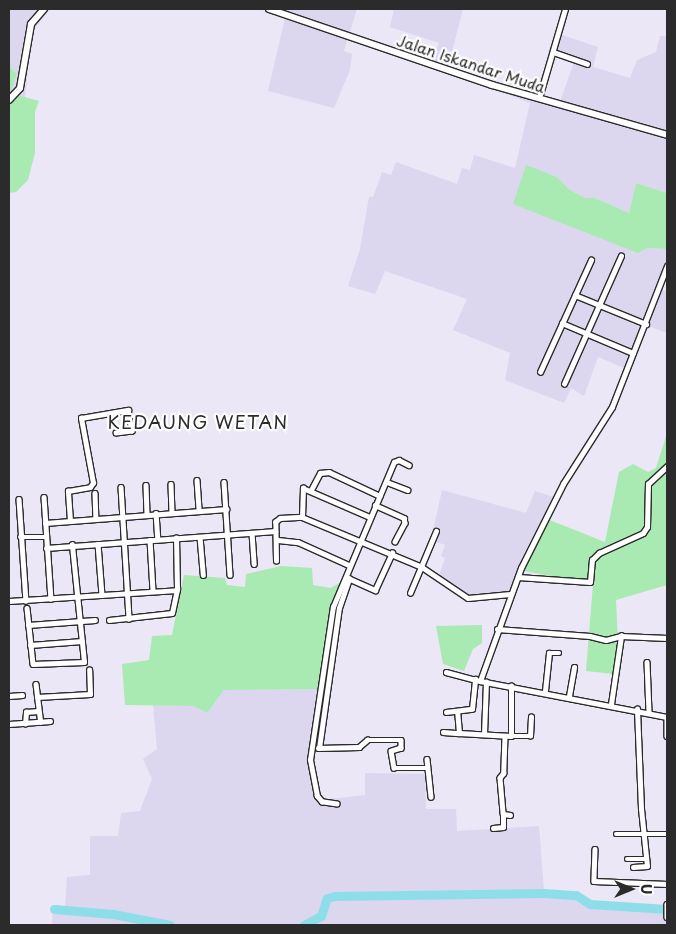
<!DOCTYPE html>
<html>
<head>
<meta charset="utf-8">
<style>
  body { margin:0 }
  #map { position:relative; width:676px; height:934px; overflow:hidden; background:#ebe7f6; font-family:"Playpen Sans",sans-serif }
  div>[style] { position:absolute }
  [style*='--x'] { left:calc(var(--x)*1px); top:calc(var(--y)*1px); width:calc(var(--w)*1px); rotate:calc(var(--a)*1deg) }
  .built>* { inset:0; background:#ddd6ef }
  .green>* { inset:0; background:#a9e9b2 }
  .river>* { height:9px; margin:-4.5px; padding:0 4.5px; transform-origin:4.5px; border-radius:4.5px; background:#8edee9 }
  .roads { filter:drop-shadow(1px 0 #2b2b2b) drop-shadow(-1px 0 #2b2b2b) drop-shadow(0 1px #2b2b2b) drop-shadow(0 -1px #2b2b2b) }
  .street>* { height:4.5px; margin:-2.25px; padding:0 2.25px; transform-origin:2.25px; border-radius:2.25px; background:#fff }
  .secondary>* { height:6px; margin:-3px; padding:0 3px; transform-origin:3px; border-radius:3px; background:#fff }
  span { translate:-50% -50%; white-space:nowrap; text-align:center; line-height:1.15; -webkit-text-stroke:4.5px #fff; paint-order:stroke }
  .street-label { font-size:15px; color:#2b2b2b }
  .quarter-label { font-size:18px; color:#2b2b2b; letter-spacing:1px }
  .frame { position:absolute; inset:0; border:10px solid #2b2b2b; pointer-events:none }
  .north { position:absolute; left:606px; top:864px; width:50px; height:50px; -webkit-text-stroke:4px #fff; paint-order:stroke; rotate:90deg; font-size:14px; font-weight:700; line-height:20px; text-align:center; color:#2b2b2b }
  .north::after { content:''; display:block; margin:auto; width:18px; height:22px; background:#2b2b2b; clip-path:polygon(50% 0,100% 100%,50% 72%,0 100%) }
</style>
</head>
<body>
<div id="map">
  <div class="built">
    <div style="clip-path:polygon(9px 9px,49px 9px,32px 33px,25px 97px,10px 93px,17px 74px,9px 66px)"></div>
    <div style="clip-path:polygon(259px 9px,357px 9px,344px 51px,352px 54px,350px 70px,334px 108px,268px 91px,285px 18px)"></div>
    <div style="clip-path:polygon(394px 9px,463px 9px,448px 67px,560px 102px,574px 62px,548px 51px,556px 33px,598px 47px,593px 67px,630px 78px,637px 60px,656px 52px,660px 36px,667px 36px,667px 193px,636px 183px,629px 213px,595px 198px,585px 198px,570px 190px,557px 177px,526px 166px,647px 248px,667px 249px,667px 269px,660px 289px,667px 292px,667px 333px,648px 326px,629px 370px,598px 357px,584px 396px,571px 388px,564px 403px,505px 380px,510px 353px,453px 330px,467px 299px,385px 271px,375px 294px,348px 286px,360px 249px,369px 197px,373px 197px,382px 172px,391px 175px,396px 162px,457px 184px,462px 168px,470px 170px,474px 155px,515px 168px,530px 103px,431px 65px,439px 43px,390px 27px)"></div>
    <div style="clip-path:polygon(442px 490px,526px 513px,535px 491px,554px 497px,525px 551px,508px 595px,463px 599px,438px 578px,445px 558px,441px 556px,445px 545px,431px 540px)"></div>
    <div style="clip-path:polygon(323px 689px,311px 757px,321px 800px,365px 795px,365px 773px,425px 774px,426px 809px,456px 809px,457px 831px,539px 826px,544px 891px,576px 893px,587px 905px,667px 909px,667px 925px,52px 925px,53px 907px,65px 907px,67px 877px,90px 875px,90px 836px,118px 836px,121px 813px,140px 811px,152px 779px,143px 759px,157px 749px,153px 705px,193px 706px,207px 713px,224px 690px)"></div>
  </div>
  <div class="green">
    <div style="clip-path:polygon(9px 66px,17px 74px,10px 93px,39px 101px,35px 112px,35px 153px,28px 180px,16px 192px,9px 193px)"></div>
    <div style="clip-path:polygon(526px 165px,557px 177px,570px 190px,585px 198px,595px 198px,629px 213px,636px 183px,667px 193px,667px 249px,647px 248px,638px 253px,513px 204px)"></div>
    <div style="clip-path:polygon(667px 433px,667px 585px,616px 600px,618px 642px,614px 674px,586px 671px,593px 584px,524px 571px,547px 519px,605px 542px,619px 472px,633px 464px,648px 472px,656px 468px)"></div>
    <div style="clip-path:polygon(281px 566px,312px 568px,313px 585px,331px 588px,346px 579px,337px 600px,323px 689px,224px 690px,207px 713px,193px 706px,125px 705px,122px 664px,149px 660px,152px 636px,172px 635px,184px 575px,225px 578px,227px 585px,245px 587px,246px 574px)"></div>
    <div style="clip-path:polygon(482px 625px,482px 643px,473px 649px,464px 671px,443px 664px,436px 626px)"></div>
  </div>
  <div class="river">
    <div style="--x:54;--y:909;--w:59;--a:4.8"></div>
    <div style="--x:113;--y:914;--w:58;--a:10.9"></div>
    <div style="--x:304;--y:925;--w:19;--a:-28"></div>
    <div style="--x:321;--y:916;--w:19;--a:-72"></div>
    <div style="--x:327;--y:898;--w:8;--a:-14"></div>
    <div style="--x:335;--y:896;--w:209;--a:-0.8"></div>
    <div style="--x:544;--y:893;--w:32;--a:4"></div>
    <div style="--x:576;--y:895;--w:17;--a:33"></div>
    <div style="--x:590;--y:904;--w:77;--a:3.7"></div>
  </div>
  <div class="roads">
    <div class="street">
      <div style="--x:553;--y:52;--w:36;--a:19"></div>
      <div style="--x:539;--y:98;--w:93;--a:-73.7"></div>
      <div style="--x:575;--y:295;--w:77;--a:22.2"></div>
      <div style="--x:562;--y:323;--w:77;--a:22.9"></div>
      <div style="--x:540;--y:372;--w:123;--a:-65.5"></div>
      <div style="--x:564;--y:384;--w:140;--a:-66"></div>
      <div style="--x:197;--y:480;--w:31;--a:86"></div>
      <div style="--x:224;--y:482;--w:93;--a:86.3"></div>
      <div style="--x:387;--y:482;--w:22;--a:21"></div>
      <div style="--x:171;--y:484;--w:28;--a:88"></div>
      <div style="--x:146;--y:485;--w:29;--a:88"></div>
      <div style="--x:121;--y:487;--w:132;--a:86.5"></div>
      <div style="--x:311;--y:490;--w:19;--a:-62"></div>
      <div style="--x:320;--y:473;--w:9;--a:-6"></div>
      <div style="--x:329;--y:472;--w:56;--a:25.2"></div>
      <div style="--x:95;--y:493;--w:26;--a:88"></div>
      <div style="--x:44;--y:497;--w:102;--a:86.1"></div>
      <div style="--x:19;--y:499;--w:102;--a:86.1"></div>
      <div style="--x:375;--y:505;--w:32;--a:24"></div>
      <div style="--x:404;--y:518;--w:5;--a:79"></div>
      <div style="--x:405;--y:523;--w:21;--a:118"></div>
      <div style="--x:156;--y:513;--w:26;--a:86"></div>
      <div style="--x:302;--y:517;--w:29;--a:-88"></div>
      <div style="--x:303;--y:488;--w:73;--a:23.4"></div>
      <div style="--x:70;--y:521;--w:30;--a:-94"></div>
      <div style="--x:68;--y:491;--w:22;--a:-10"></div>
      <div style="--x:90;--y:487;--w:5;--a:-53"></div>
      <div style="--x:93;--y:483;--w:66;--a:-100.5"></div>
      <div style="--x:81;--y:418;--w:48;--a:-9.7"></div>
      <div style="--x:128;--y:410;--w:21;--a:79"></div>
      <div style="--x:132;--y:431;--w:16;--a:173"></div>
      <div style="--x:45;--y:523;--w:182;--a:-4.4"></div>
      <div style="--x:252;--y:533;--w:31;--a:86"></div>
      <div style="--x:20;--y:537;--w:25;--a:0"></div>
      <div style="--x:200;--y:537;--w:38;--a:85"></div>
      <div style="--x:150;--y:540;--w:51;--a:86.6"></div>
      <div style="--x:278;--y:540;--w:20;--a:6"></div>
      <div style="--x:298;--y:542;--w:56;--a:24.3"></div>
      <div style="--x:98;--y:544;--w:51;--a:85.5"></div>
      <div style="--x:46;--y:548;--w:230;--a:-4.2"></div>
      <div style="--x:276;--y:561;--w:39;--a:-91"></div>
      <div style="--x:275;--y:522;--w:6;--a:-39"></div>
      <div style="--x:280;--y:518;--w:22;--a:-3"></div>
      <div style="--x:302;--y:517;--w:130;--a:22.6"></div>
      <div style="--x:422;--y:567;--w:55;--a:34"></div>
      <div style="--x:468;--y:598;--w:42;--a:-5.4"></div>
      <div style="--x:518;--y:577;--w:72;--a:4"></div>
      <div style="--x:590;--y:582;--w:22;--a:-85"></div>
      <div style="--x:592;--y:560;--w:10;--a:-45"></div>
      <div style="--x:599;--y:553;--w:48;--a:-24.4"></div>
      <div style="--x:643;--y:533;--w:7;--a:-56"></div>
      <div style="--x:647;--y:527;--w:43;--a:-88.7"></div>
      <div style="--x:648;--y:484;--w:26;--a:-43"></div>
      <div style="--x:348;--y:578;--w:30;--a:24"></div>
      <div style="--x:375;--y:590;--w:41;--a:-65.3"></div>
      <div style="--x:410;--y:593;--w:67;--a:-67.2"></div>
      <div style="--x:9;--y:601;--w:168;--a:-3.7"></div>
      <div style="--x:27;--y:608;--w:56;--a:83.9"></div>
      <div style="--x:33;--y:664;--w:51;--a:-2.2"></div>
      <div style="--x:84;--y:662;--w:118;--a:-95.9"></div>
      <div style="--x:109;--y:620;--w:63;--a:-6.3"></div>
      <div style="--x:172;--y:613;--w:25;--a:-78"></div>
      <div style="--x:177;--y:589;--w:51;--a:-91.1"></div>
      <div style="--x:28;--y:625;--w:67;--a:-4.3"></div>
      <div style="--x:497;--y:629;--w:93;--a:4.3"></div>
      <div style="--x:590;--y:636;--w:16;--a:14"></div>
      <div style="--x:606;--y:640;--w:16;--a:-15"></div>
      <div style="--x:621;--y:636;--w:46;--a:2.5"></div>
      <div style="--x:30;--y:645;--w:52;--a:-4.4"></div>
      <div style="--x:647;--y:662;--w:50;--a:87.7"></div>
      <div style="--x:446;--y:672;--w:35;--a:15"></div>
      <div style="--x:480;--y:681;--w:120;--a:-70.1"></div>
      <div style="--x:521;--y:568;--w:94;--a:-63.4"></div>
      <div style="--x:563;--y:484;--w:91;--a:-57.5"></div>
      <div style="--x:612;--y:407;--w:151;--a:-68.7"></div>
      <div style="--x:480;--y:681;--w:190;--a:10.9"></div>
      <div style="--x:36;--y:684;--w:38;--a:83"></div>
      <div style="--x:545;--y:691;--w:38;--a:-84"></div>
      <div style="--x:549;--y:653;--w:10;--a:0"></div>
      <div style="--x:9;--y:696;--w:13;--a:-4"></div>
      <div style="--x:569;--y:696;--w:29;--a:-80"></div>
      <div style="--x:37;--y:697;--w:53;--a:-3.2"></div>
      <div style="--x:90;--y:694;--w:24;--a:-92"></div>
      <div style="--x:611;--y:704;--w:69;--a:-81.6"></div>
      <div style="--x:446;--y:712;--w:26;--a:-7"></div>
      <div style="--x:472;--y:709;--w:30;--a:-84"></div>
      <div style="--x:667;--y:717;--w:19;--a:90"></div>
      <div style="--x:9;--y:724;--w:41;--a:-4.2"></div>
      <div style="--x:25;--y:724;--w:12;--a:-85"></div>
      <div style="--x:26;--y:712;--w:12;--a:-5"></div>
      <div style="--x:443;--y:732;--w:16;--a:4"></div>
      <div style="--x:459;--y:733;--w:21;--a:-95"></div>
      <div style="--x:459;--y:733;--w:52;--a:3.3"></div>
      <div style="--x:511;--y:736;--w:50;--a:-90"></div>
      <div style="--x:484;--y:734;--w:52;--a:-87.8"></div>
      <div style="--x:505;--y:736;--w:37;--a:92"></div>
      <div style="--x:504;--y:773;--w:6;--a:129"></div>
      <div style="--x:500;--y:778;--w:36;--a:85"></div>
      <div style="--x:503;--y:814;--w:7;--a:8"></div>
      <div style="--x:511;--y:736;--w:19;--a:0"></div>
      <div style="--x:530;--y:736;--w:19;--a:-87"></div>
      <div style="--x:318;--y:748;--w:41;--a:-1.4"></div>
      <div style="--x:359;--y:747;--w:11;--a:-41"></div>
      <div style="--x:367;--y:740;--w:34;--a:0"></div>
      <div style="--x:401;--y:740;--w:8;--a:90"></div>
      <div style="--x:401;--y:748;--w:10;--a:163"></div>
      <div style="--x:391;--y:751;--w:17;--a:80"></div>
      <div style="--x:394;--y:768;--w:32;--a:0"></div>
      <div style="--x:319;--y:748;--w:141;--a:-81.9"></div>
      <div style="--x:339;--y:608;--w:31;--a:-71"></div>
      <div style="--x:427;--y:759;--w:38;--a:84"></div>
      <div style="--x:337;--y:804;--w:15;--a:-172"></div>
      <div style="--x:322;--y:802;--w:8;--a:-130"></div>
      <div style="--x:317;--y:796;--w:37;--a:-101"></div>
      <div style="--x:310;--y:760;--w:155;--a:-81.5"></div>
      <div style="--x:333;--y:607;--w:157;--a:-67.2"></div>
      <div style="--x:394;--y:462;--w:5;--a:-22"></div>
      <div style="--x:399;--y:460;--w:11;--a:27"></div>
      <div style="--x:493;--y:828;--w:10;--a:-6"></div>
      <div style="--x:503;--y:827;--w:13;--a:-90"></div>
      <div style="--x:616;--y:834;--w:51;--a:0"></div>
      <div style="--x:595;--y:849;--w:32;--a:92"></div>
      <div style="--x:594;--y:881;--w:73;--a:2.4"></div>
      <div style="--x:627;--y:859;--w:19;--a:0"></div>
      <div style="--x:633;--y:867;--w:14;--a:-4"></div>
      <div style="--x:647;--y:866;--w:57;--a:-96"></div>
      <div style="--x:641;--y:809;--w:100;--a:-92.3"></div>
      <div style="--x:667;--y:904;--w:13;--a:90"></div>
    </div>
    <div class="secondary">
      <div style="--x:269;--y:9;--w:236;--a:18.8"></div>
      <div style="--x:492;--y:85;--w:182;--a:15.9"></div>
      <div style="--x:9;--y:100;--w:16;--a:-47"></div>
      <div style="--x:20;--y:88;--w:65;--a:-80.2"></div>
      <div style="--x:31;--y:24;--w:20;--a:-49"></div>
    </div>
  </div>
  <div class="street-label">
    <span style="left:471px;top:63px;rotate:18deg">Jalan Iskandar Muda</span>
  </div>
  <div class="quarter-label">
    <span style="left:198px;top:422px">KEDAUNG WETAN</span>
  </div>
  <div class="frame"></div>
  <div class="north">U</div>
</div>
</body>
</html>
